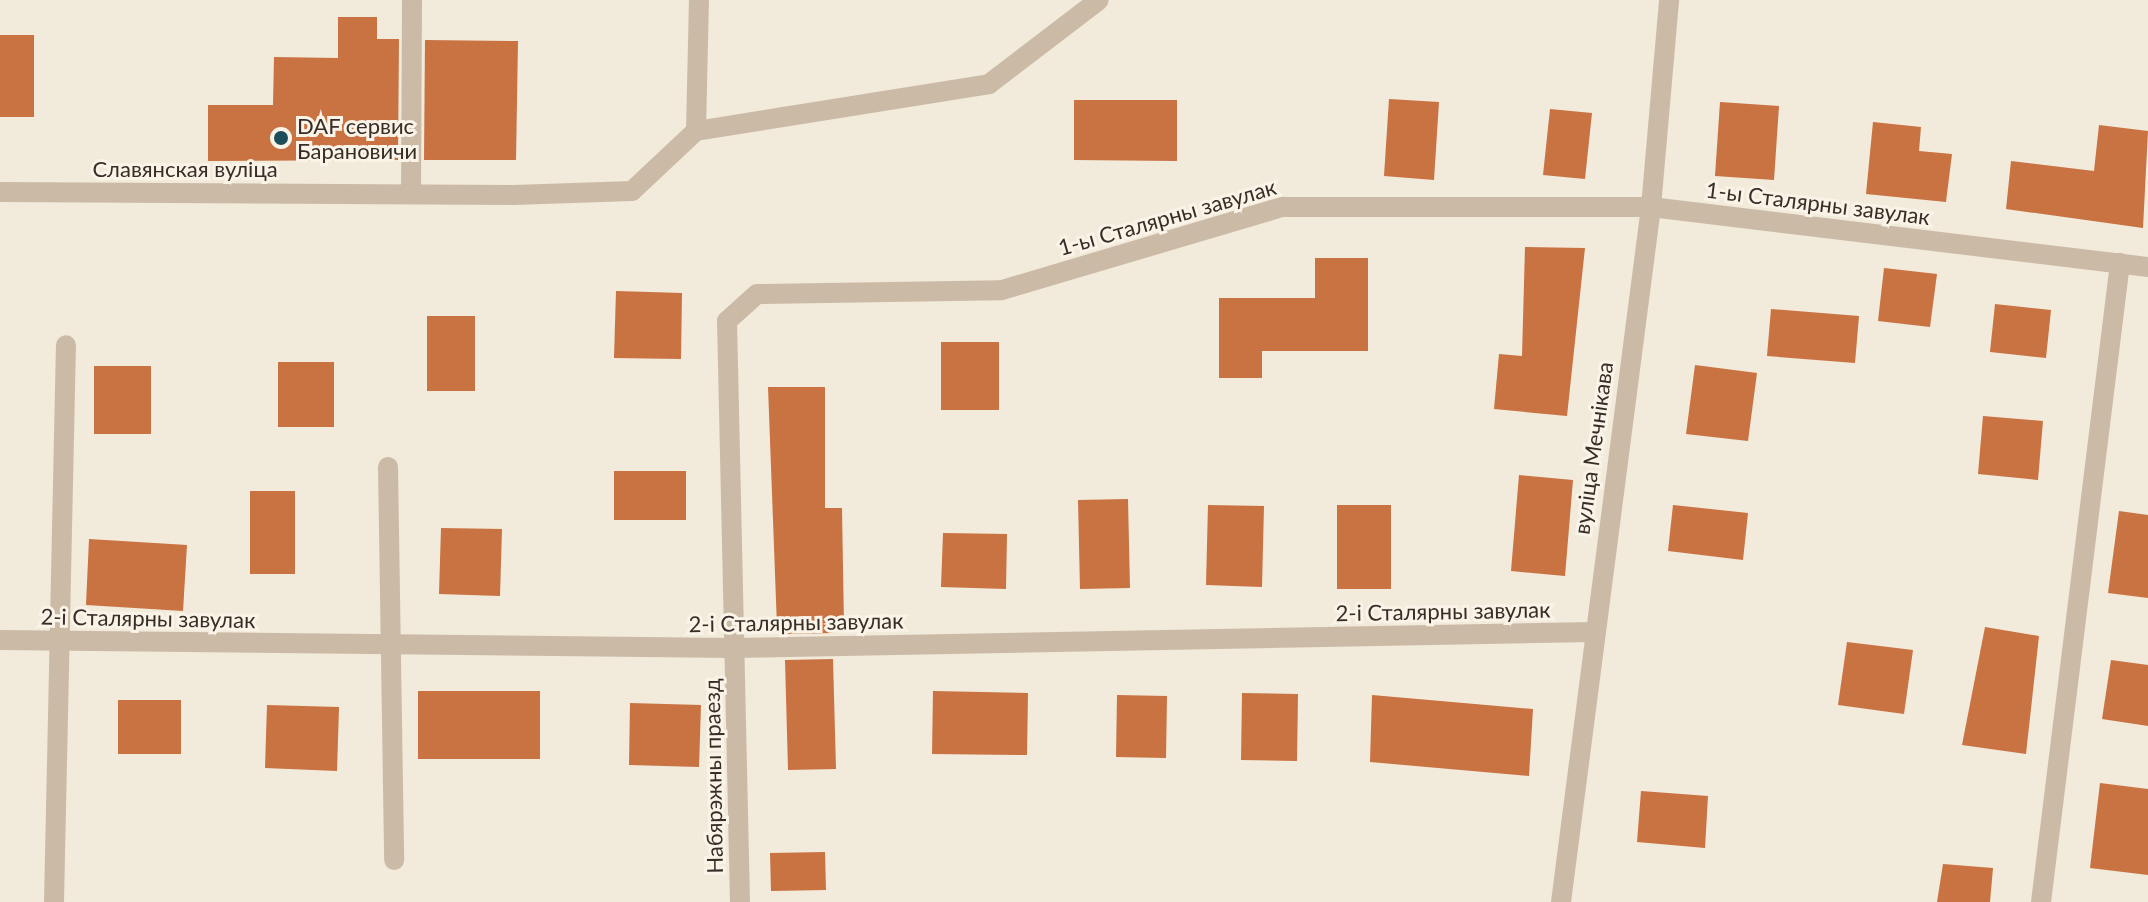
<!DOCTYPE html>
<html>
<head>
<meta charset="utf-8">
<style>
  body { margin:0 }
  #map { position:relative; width:2148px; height:902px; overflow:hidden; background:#f2eada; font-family:Lato,sans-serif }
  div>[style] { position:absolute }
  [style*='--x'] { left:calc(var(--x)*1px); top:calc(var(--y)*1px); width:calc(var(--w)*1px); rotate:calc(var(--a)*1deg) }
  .building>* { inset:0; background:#c97242 }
  .lane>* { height:20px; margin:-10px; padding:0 10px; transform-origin:10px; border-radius:10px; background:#cbbba6 }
  .street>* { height:20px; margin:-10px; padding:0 10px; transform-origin:10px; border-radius:10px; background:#cbbba6 }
  .dots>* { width:22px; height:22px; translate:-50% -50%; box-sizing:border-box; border:4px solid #faf3e7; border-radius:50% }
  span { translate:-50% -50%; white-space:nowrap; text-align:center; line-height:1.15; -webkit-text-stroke:6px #faf3e7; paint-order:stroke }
  .poi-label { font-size:22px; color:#372e27 }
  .left { translate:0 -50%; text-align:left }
  .street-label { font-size:22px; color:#372e27 }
</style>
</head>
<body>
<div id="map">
  <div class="building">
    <div style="clip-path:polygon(338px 17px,377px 17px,377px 39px,399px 39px,398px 160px,208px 161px,208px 105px,273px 105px,274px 57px,338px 58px)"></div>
    <div style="clip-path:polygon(0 35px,34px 35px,34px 117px,0 117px)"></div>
    <div style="clip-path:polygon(425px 40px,518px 41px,516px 160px,424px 160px)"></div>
    <div style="clip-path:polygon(1389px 99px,1439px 102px,1434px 180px,1384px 176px)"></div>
    <div style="clip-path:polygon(1074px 100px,1177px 100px,1177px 161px,1074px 160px)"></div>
    <div style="clip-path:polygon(1720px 102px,1779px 106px,1774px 180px,1715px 176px)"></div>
    <div style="clip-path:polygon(1550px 109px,1592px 113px,1585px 179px,1543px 175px)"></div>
    <div style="clip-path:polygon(1873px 122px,1921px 127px,1919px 151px,1952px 154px,1946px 202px,1866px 194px)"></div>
    <div style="clip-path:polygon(2099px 125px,2148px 131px,2143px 228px,2006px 209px,2011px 161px,2094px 171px)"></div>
    <div style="clip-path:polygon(1525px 247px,1585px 248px,1567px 416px,1494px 409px,1499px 354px,1522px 356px)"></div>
    <div style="clip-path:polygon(1315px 258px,1368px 258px,1368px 351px,1262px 351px,1262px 378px,1219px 378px,1219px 298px,1315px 298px)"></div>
    <div style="clip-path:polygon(1884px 268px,1937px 274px,1930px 327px,1878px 321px)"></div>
    <div style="clip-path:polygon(616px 291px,682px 293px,681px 359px,614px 358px)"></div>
    <div style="clip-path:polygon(1995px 304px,2051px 310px,2046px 358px,1990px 352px)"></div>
    <div style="clip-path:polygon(1771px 309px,1859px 316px,1855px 363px,1767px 356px)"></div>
    <div style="clip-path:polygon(427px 316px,475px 316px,475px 391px,427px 391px)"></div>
    <div style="clip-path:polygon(941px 342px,999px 342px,999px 410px,941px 410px)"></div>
    <div style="clip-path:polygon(278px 362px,334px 362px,334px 427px,278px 427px)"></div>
    <div style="clip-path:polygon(1695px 365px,1757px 373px,1748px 441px,1686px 434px)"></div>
    <div style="clip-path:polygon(94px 366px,151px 366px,151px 434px,94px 434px)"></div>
    <div style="clip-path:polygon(768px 387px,825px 387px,825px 508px,842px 508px,844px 626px,832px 626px,833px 633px,784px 634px,777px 627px)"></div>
    <div style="clip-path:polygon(1983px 416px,2043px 421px,2038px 480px,1978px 474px)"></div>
    <div style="clip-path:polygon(614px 471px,686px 471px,686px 520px,614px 520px)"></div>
    <div style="clip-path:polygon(1519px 475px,1573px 480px,1565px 576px,1511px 571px)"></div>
    <div style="clip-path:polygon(250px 491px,295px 491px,295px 574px,250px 574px)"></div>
    <div style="clip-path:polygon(1128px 499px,1130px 588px,1080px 589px,1078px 500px)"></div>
    <div style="clip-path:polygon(1208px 505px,1264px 506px,1262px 587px,1206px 585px)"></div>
    <div style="clip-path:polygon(1337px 505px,1391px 505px,1391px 589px,1337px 589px)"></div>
    <div style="clip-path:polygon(1673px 505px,1748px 513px,1743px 560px,1668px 551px)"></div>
    <div style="clip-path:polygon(2119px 511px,2148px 515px,2148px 598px,2108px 593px)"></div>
    <div style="clip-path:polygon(441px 528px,502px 529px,500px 596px,439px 594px)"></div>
    <div style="clip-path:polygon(943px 533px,1007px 534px,1006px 589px,941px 587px)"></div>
    <div style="clip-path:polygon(89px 539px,187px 545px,183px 611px,86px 605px)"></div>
    <div style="clip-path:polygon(1985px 627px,2039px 636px,2026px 754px,1962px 745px)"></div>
    <div style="clip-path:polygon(1847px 642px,1913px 650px,1904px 714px,1838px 705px)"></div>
    <div style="clip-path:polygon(833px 659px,836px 769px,788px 770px,785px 660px)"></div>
    <div style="clip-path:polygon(2111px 660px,2148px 665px,2148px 726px,2102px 719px)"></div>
    <div style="clip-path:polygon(418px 691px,540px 691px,540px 759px,418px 759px)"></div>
    <div style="clip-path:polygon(933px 691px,1028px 693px,1027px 755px,932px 754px)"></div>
    <div style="clip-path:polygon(1242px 693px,1298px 694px,1297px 761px,1241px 760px)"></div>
    <div style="clip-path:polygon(1117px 695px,1167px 696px,1166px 758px,1116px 757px)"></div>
    <div style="clip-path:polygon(1372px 695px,1533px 709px,1529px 776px,1370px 762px)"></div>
    <div style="clip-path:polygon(118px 700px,181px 700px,181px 754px,118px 754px)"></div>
    <div style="clip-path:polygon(630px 703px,701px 705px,699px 767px,629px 765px)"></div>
    <div style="clip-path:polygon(267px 705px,339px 707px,337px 771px,265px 768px)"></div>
    <div style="clip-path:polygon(2100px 783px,2148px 789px,2148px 875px,2090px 868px)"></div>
    <div style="clip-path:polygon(1641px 791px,1708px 796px,1705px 848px,1637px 842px)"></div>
    <div style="clip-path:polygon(825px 852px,826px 890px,771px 891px,770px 853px)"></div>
    <div style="clip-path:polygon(1943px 864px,1993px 868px,1990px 902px,1937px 902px)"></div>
  </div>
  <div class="lane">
    <div style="--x:696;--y:131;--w:297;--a:-9.1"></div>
    <div style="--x:989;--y:84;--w:138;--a:-37.4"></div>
    <div style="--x:411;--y:194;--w:194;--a:-89.7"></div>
    <div style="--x:513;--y:195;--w:119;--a:-1.9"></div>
    <div style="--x:632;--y:191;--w:88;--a:-43.2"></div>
    <div style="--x:696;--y:131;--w:131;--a:-88.7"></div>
    <div style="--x:388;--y:467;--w:393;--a:89.1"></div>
    <div style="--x:54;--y:902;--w:557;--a:-88.77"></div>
  </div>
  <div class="street">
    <div style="--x:0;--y:192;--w:513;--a:0.34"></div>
    <div style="--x:0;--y:640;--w:733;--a:0.63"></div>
    <div style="--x:733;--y:648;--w:859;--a:-1.07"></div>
    <div style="--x:740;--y:902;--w:581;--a:-91.28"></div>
    <div style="--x:727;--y:321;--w:40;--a:-42"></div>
    <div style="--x:757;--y:294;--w:245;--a:-0.9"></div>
    <div style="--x:1002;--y:290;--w:293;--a:-16.5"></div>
    <div style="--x:1283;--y:207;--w:368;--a:0"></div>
    <div style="--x:1651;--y:207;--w:501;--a:6.88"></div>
    <div style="--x:1561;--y:902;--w:701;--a:-82.62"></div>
    <div style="--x:1651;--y:207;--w:208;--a:-85"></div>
    <div style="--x:2041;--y:902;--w:644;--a:-82.95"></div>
  </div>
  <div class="dots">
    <div style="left:281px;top:138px;background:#1c4e59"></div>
  </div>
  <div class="poi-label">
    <span class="left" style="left:297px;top:138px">DAF сервис<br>Барановичи</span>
  </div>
  <div class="street-label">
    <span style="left:185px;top:169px">Славянская вуліца</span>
    <span style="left:1818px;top:203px;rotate:7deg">1-ы Сталярны завулак</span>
    <span style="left:1167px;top:217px;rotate:-16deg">1-ы Сталярны завулак</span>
    <span style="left:1593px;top:448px;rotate:-82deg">вуліца Мечнікава</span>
    <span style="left:1443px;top:611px;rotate:-1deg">2-і Сталярны завулак</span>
    <span style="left:148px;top:618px;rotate:1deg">2-і Сталярны завулак</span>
    <span style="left:796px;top:622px;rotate:-1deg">2-і Сталярны завулак</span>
    <span style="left:713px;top:776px;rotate:-91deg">Набярэжны праезд</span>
  </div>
</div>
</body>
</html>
